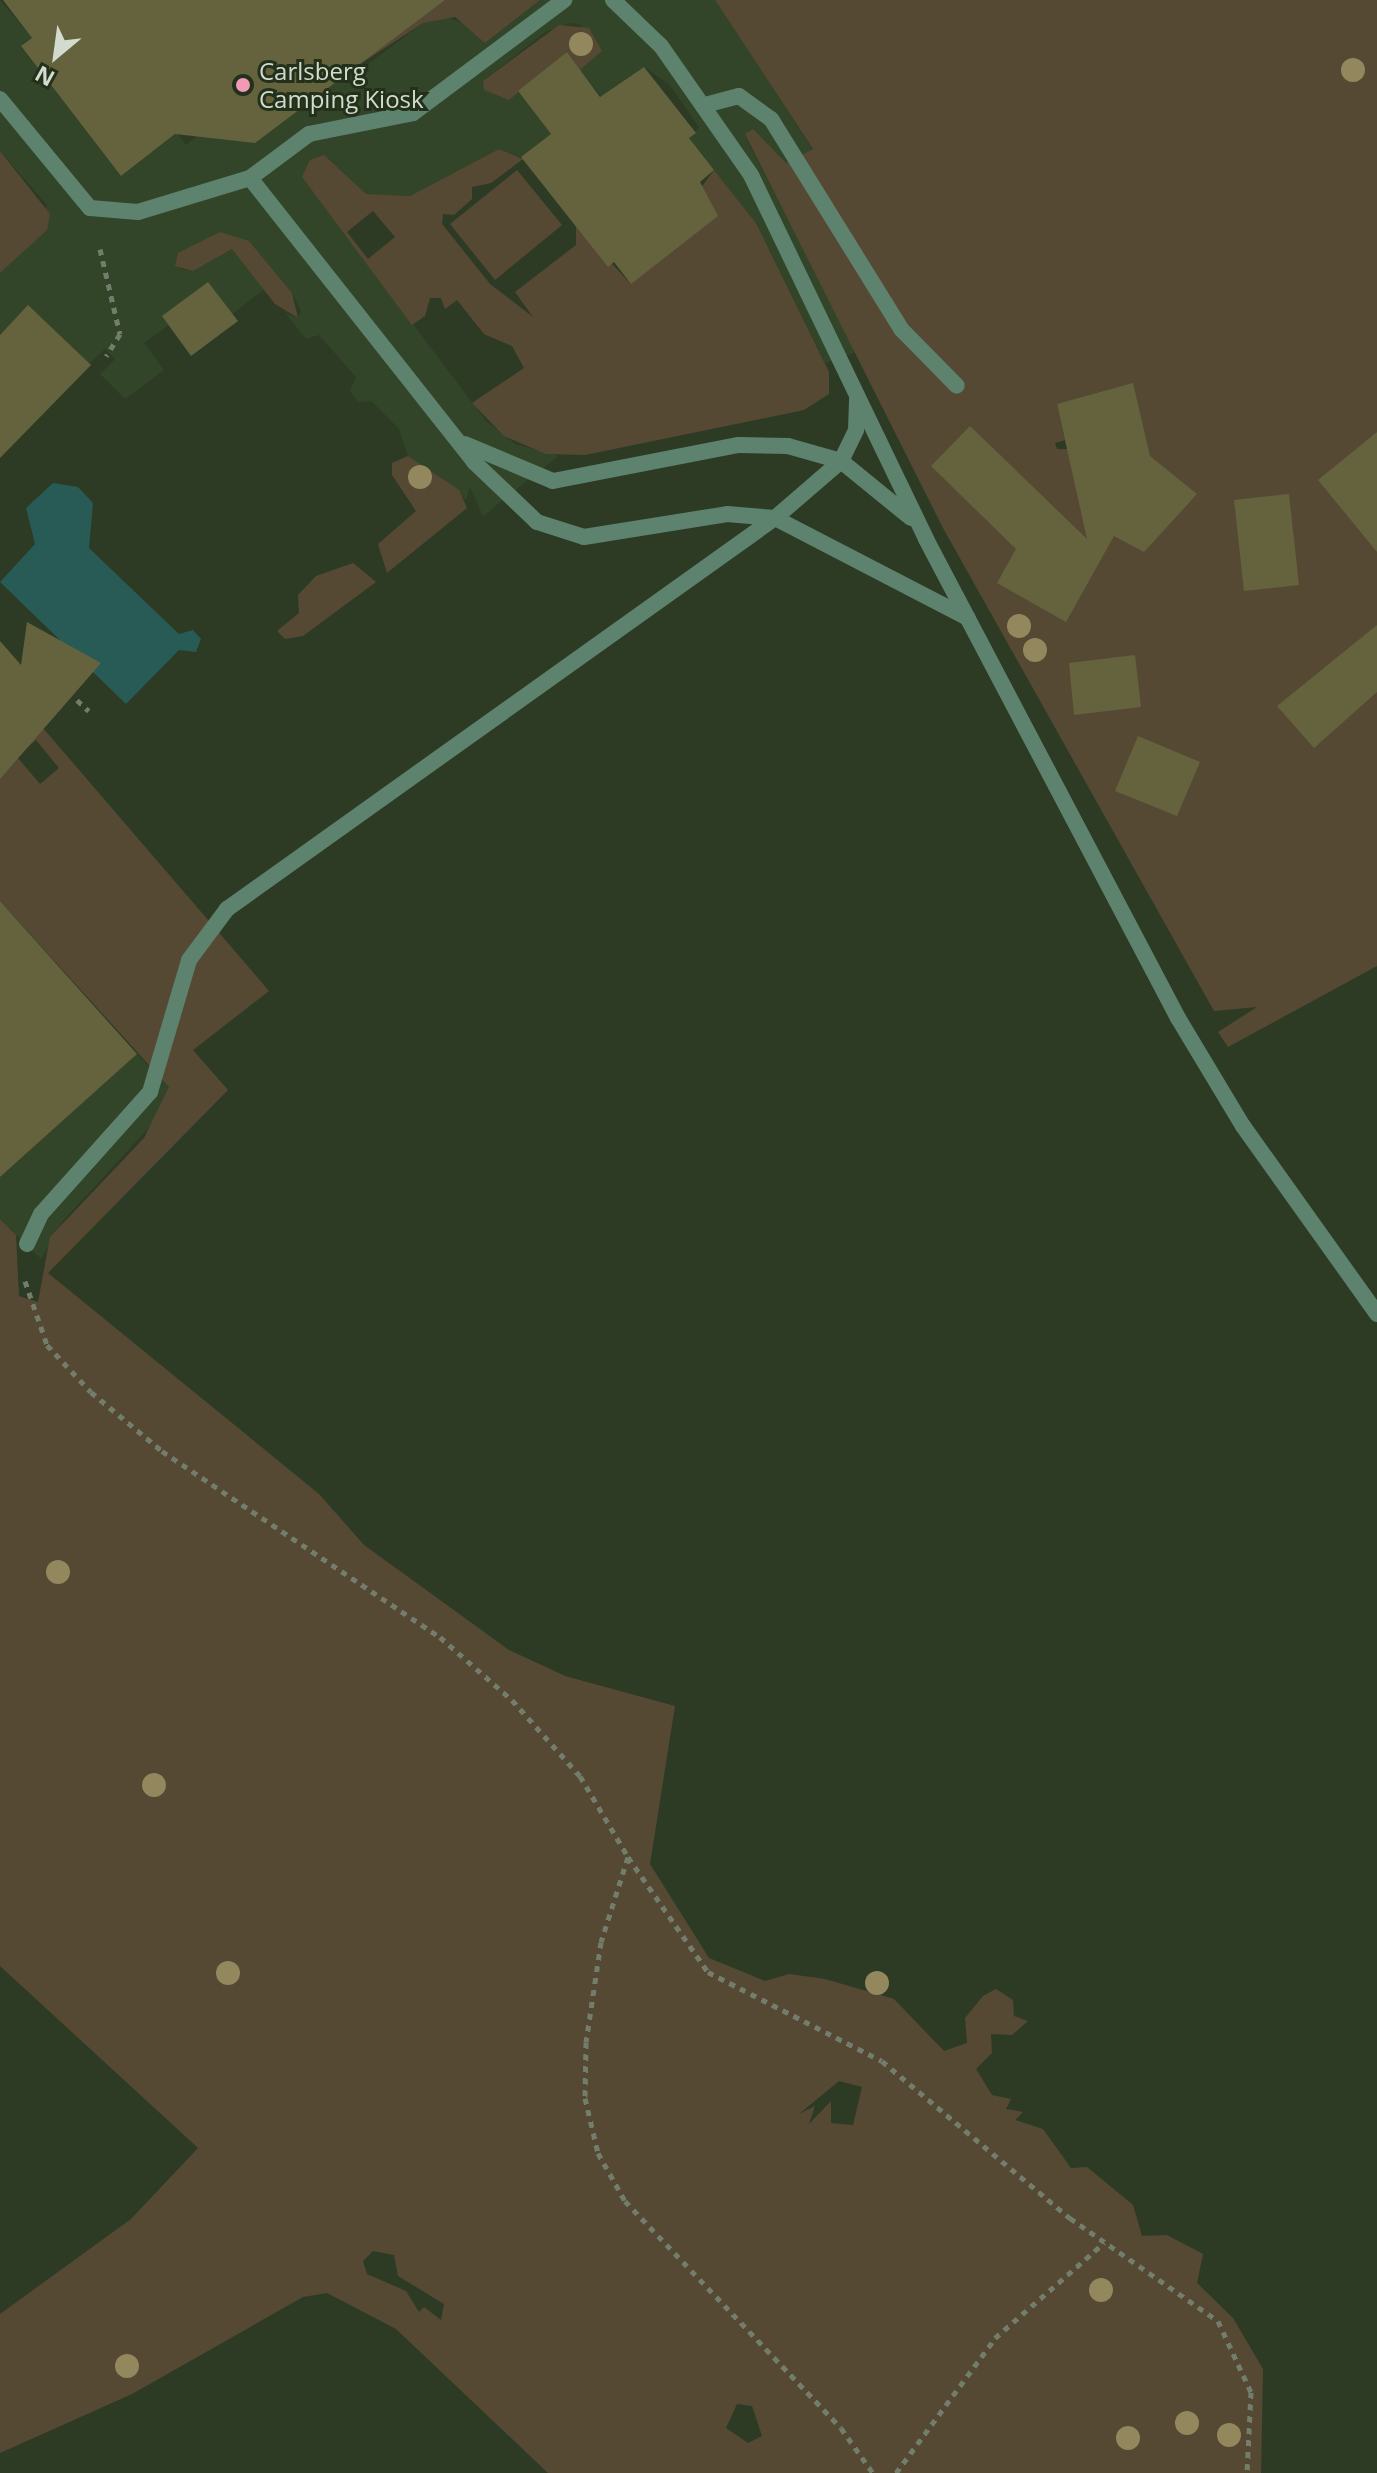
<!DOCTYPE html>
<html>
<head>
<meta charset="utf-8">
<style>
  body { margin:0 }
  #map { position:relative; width:1377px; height:2473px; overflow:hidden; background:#2d3b25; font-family:"Open Sans",sans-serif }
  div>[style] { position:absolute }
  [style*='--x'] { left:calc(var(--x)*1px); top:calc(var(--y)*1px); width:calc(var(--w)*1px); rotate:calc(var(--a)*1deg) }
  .built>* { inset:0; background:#334529 }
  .green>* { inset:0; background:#564933 }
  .water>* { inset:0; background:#285a56 }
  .building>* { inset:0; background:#64633e }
  .path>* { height:5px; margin-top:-2.5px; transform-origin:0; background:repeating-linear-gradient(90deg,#727e6b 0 6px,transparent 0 12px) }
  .service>* { height:16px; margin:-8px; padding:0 8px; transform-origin:8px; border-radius:8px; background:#5d836f }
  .trees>* { width:24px; height:24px; margin:-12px; border-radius:50%; background:#93875d }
  .dots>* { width:22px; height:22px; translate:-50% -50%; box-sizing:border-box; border:4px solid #23311b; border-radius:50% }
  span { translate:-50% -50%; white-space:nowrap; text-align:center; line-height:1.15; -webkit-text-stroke:6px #23311b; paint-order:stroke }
  .poi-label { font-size:24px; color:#d2dbcd }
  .left { translate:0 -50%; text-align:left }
  .north { position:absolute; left:16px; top:16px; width:80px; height:80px; -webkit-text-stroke:6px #23311b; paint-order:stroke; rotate:209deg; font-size:22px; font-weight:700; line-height:32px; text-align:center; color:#d2dbcd }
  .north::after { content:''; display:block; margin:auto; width:28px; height:36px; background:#d2dbcd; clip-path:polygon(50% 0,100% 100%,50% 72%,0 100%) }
</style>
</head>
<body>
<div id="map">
  <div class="built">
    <div style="clip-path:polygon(0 0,32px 38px,21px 47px,121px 176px,177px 133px,186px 145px,196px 137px,187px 125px,252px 143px,289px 114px,317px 105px,336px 78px,345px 81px,423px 23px,444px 16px,470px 26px,485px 43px,540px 0,715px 0,813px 150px,786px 163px,746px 138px,857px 352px,825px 363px,756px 223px,689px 138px,699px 127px,669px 84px,644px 67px,601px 96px,580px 70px,602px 51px,581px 25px,570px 23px,545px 32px,483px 81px,501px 93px,519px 93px,551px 134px,521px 157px,499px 149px,410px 196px,366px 194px,325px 157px,302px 177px,486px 421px,515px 444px,558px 456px,483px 516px,470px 487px,466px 500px,408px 456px,399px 429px,371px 401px,358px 402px,350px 391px,356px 377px,319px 335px,306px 339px,285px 313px,298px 318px,301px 311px,292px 293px,249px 241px,180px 269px,193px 271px,232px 249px,264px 289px,231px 315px,170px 324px,144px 343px,164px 370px,125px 399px,100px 374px,115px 359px,105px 349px,89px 364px,29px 306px,0 335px,0 273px,25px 249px,47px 205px,0 151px)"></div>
    <div style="clip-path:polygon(137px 1054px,169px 1087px,157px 1119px,62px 1222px,41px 1259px,0 1219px,0 1177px)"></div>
  </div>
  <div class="green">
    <div style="clip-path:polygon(440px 0,540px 0,485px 43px,455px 17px,423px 23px,336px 80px)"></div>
    <div style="clip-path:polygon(evenodd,715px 0,1377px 0,1377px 966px,1228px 1047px,1218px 1032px,1257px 1007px,1214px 1011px,943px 528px,745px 134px,753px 129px,786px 163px,813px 149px,715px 0,1130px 388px,1068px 449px,1057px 449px,1055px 443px,1065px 440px,1057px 404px,1130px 388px)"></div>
    <div style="clip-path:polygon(559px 25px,589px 28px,602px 51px,580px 70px,567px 52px,509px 100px,484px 90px,483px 81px)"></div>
    <div style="clip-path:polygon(evenodd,499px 149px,523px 159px,491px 183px,472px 187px,472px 199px,454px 215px,443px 214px,442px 224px,490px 284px,533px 317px,515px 292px,576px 245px,576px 226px,631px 284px,714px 170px,756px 223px,829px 372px,829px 394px,804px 410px,585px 455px,546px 454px,504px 436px,472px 403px,524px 368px,512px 346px,484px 334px,457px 300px,445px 309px,441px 298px,430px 298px,425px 316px,412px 325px,302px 177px,310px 160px,324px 155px,366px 194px,410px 196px,499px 149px,373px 211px,395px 237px,368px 259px,347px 232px,373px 211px)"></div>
    <div style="clip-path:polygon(0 151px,50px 214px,47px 230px,0 273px)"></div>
    <div style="clip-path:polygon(517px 170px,562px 225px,495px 280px,450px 224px)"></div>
    <div style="clip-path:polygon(220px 232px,249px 241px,292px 293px,298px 318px,275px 304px,232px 249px,193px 271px,175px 266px,178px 253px)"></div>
    <div style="clip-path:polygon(408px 456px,459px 490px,467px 508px,387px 573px,378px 544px,416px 511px,392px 475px,392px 463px)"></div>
    <div style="clip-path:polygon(353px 563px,376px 582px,303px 636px,285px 639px,277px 631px,299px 613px,298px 595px,316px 576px)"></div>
    <div style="clip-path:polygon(evenodd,0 678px,269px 991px,193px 1050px,228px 1090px,48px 1273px,319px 1494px,364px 1545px,509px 1650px,565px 1676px,675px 1706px,650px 1864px,709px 1958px,765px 1981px,789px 1974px,825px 1979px,894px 1999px,944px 2051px,967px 2043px,965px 2018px,983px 1996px,996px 1989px,1013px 2000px,1014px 2016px,1028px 2021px,1012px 2035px,991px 2034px,992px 2053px,976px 2069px,992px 2095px,1011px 2099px,1006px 2109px,1023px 2112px,1015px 2120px,1043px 2129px,1071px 2168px,1087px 2167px,1133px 2205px,1142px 2236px,1167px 2235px,1203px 2254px,1197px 2283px,1233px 2318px,1263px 2369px,1261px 2473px,548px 2473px,396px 2329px,327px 2293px,303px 2297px,132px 2394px,0 2453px,0 2314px,131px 2219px,198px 2148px,0 1966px,0 1219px,16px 1235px,19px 1296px,38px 1302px,50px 1237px,144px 1138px,169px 1087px,0 901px,0 678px,36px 740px,59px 768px,40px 784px,17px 757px,36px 740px,0 678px,839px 2081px,862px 2087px,853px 2125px,831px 2123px,831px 2101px,809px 2124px,815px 2106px,799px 2114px,839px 2081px,0 678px,373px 2251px,394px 2255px,398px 2276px,444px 2304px,441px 2320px,424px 2307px,419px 2312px,406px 2291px,367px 2274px,363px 2261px,373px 2251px,0 678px,737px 2404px,752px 2406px,762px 2436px,748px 2443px,726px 2428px,737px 2404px)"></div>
  </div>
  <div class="water">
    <div style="clip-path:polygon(53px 483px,78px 487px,93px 503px,89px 548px,179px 634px,193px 630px,201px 639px,196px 652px,179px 650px,126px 704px,0 582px,35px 544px,26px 508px)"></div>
  </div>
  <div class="building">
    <div style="clip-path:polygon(3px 0,445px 0,255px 143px,175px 134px,121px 176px,21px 46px,32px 38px)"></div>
    <div style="clip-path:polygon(567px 52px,600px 97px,644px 67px,696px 133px,689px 138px,714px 170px,700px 182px,718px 216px,631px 284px,614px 262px,608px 267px,521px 157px,551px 134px,518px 91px)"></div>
    <div style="clip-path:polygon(208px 282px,238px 321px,191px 356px,162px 316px)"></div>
    <div style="clip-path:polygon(28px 305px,91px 365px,0 458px,0 335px)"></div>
    <div style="clip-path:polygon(1133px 383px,1150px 456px,1197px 494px,1144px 552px,1114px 536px,1066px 622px,997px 583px,1016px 549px,931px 466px,970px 426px,1087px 539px,1057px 404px)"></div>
    <div style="clip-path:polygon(1377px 432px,1377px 552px,1318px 480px)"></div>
    <div style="clip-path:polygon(1289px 494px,1299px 585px,1244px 591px,1234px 500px)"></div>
    <div style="clip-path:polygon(27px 622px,101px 663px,0 779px,0 641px,21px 665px)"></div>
    <div style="clip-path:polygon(1377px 625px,1377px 692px,1314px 748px,1277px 706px)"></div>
    <div style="clip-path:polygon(1135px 655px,1141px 707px,1074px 715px,1069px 663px)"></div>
    <div style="clip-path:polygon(1138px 736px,1200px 762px,1177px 816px,1115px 791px)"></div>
    <div style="clip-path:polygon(0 901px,137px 1054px,0 1177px)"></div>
  </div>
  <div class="path">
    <div style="--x:100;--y:249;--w:87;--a:76.8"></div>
    <div style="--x:120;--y:334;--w:26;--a:122"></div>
    <div style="--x:77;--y:700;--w:16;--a:43"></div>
    <div style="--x:25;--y:1281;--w:68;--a:71"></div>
    <div style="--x:47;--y:1345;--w:64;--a:46.9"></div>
    <div style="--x:91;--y:1392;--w:92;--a:39.7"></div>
    <div style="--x:162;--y:1451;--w:334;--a:33.8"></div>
    <div style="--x:440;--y:1637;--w:96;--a:41.2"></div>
    <div style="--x:512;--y:1700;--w:102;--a:48.2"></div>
    <div style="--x:580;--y:1776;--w:94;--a:59.3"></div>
    <div style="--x:628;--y:1857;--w:89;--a:107.6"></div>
    <div style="--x:601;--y:1942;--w:101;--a:98.5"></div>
    <div style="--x:586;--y:2042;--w:56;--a:91"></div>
    <div style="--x:585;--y:2098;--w:57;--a:76.7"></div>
    <div style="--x:598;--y:2153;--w:55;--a:60.6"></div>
    <div style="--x:625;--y:2201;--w:313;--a:46.4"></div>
    <div style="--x:841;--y:2428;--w:55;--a:54.6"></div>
    <div style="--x:628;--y:1857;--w:140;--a:55.2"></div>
    <div style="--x:708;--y:1972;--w:195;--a:27.1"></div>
    <div style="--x:882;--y:2061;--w:245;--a:39.9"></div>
    <div style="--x:1070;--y:2218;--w:180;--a:34.8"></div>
    <div style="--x:1218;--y:2321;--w:78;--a:65.1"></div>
    <div style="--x:1251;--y:2392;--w:81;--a:92.8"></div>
    <div style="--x:896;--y:2473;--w:167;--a:-53.7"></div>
    <div style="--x:995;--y:2338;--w:145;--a:-41.1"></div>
  </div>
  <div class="service">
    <div style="--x:613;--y:0;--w:66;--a:43.8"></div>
    <div style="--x:661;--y:46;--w:157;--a:55.1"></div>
    <div style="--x:751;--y:175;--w:404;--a:64.3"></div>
    <div style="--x:926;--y:539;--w:541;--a:62.25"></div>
    <div style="--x:1178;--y:1018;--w:126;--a:59"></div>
    <div style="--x:1243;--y:1126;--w:231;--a:54.5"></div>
    <div style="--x:0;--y:99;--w:141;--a:50.5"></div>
    <div style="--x:90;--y:208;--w:48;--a:4.8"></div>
    <div style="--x:138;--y:212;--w:117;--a:-16.9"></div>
    <div style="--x:250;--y:178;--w:74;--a:-36.7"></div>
    <div style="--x:309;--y:134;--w:106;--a:-11.4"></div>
    <div style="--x:413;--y:113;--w:189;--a:-36.8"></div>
    <div style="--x:705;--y:105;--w:35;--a:-15"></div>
    <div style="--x:739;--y:96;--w:39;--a:36"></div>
    <div style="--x:771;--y:119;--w:248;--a:58.2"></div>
    <div style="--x:902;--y:330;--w:78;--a:45.5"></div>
    <div style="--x:250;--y:178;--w:362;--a:51.7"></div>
    <div style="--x:474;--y:462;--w:87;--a:43.6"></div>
    <div style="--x:537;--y:522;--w:49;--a:17.7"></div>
    <div style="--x:584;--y:537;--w:145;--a:-9.1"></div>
    <div style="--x:727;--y:514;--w:48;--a:4.8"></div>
    <div style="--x:775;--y:518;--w:217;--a:27.4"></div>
    <div style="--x:465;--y:444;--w:95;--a:22.8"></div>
    <div style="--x:553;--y:481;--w:189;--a:-11"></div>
    <div style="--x:739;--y:445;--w:49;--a:1.2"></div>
    <div style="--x:788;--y:446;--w:55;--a:15.8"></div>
    <div style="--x:841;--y:461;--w:90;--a:39.2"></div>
    <div style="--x:27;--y:1244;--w:33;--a:-65"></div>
    <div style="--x:41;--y:1214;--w:164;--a:-48.2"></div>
    <div style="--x:150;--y:1092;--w:138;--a:-73.5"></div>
    <div style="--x:189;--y:960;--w:64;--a:-53.3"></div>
    <div style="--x:227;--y:909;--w:673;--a:-35.51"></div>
    <div style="--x:775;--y:518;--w:87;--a:-40.8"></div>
    <div style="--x:841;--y:461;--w:34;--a:-64"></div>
    <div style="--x:856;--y:430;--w:30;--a:-88"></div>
  </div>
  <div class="trees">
    <div style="left:581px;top:44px"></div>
    <div style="left:1353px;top:70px"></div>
    <div style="left:420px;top:477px"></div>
    <div style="left:1019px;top:626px"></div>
    <div style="left:1035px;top:650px"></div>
    <div style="left:58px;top:1572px"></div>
    <div style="left:154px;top:1785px"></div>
    <div style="left:228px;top:1973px"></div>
    <div style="left:877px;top:1983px"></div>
    <div style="left:1101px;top:2290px"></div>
    <div style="left:127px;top:2366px"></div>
    <div style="left:1187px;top:2423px"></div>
    <div style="left:1229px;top:2435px"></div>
    <div style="left:1128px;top:2438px"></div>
  </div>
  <div class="dots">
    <div style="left:243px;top:85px;background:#f09ab5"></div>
  </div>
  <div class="poi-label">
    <span class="left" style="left:259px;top:85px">Carlsberg<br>Camping Kiosk</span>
  </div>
  <div class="north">N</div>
</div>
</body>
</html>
